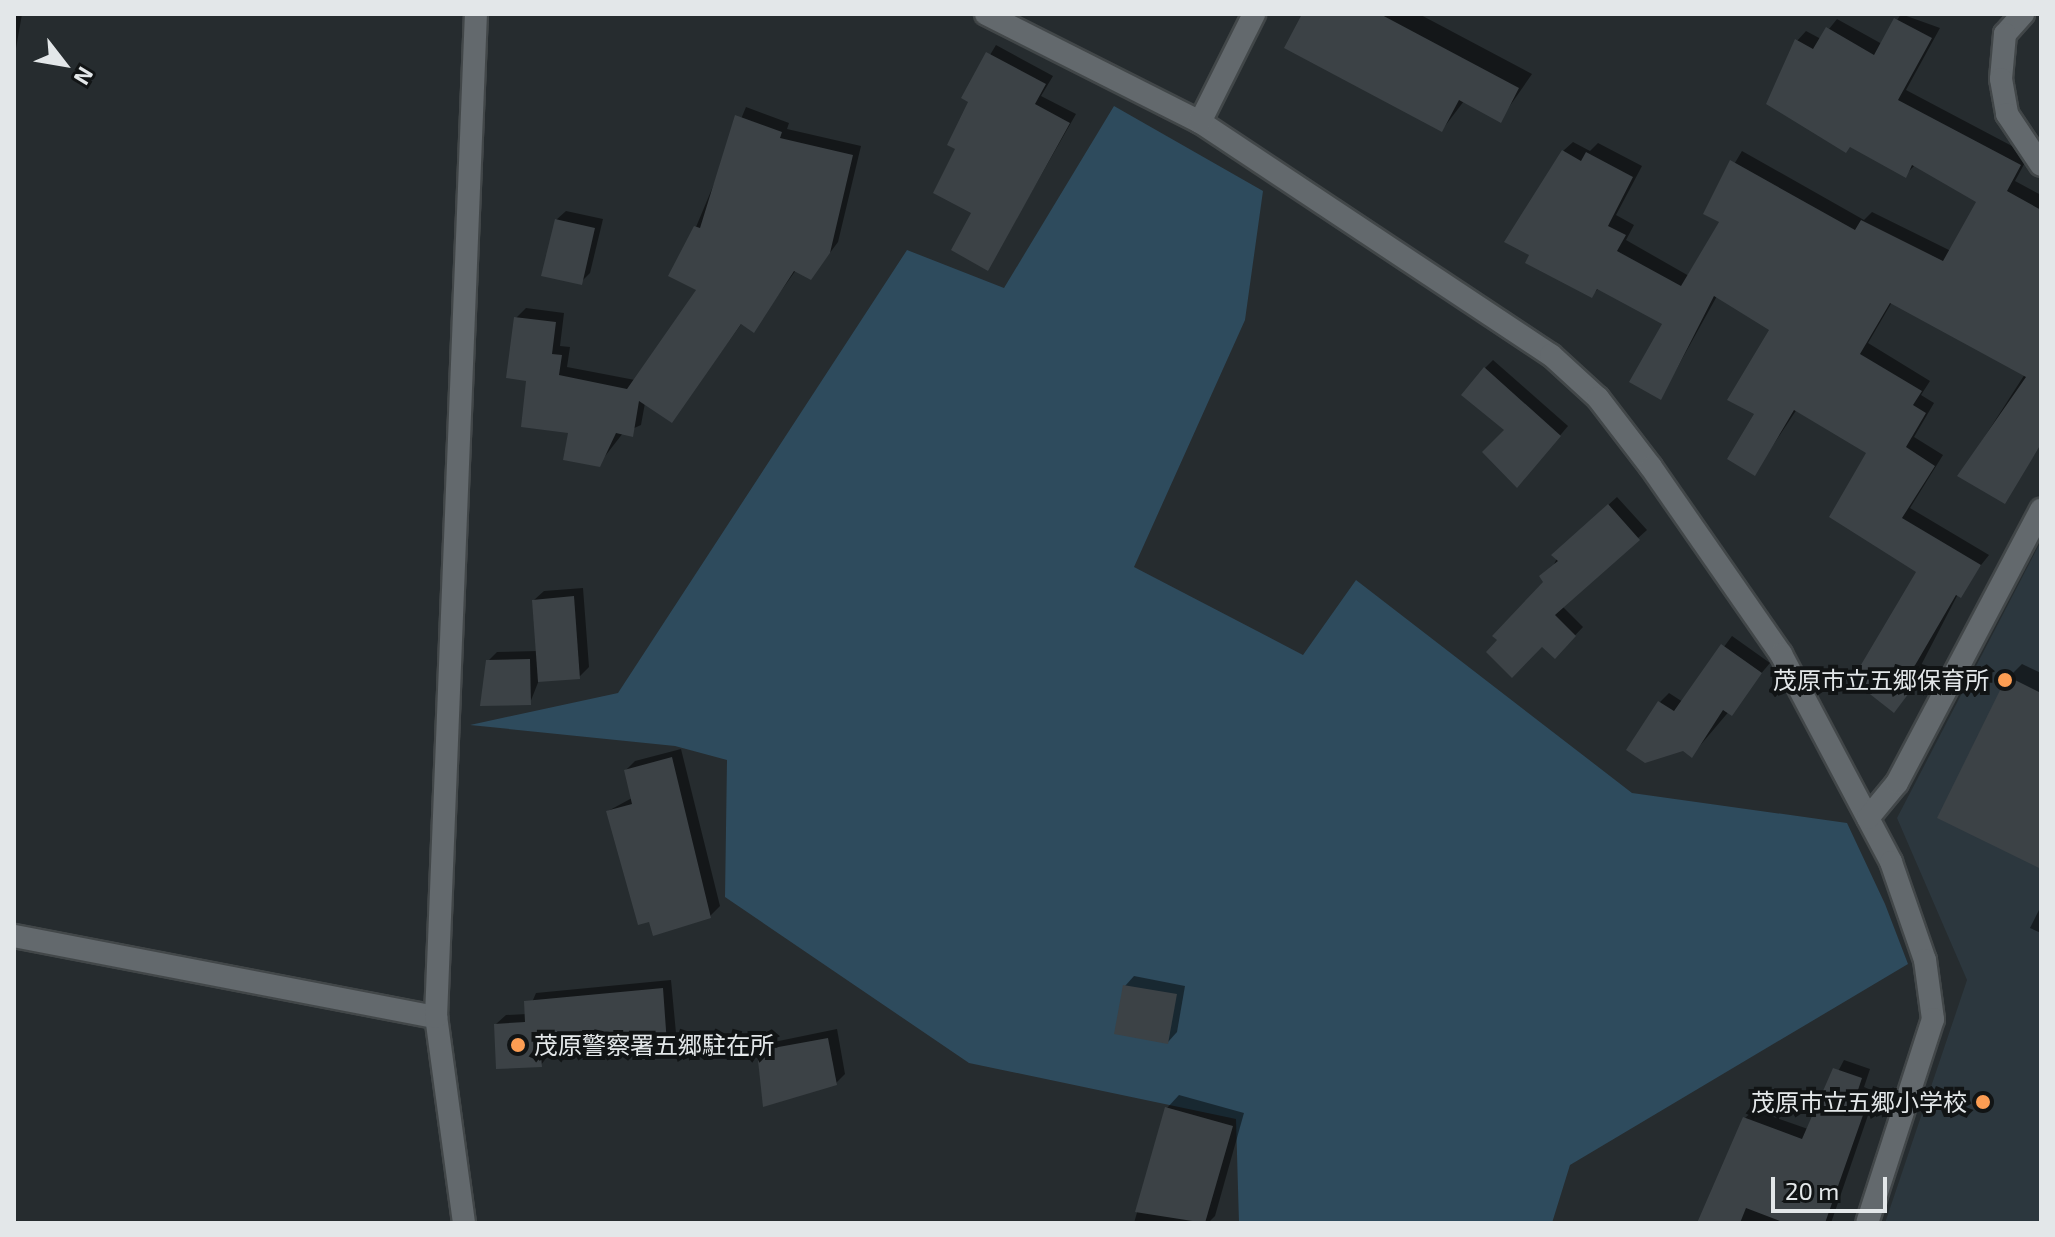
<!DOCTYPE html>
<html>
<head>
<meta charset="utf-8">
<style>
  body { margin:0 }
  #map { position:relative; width:2055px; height:1237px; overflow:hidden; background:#262c2f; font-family:"Exo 2","Noto Sans JP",sans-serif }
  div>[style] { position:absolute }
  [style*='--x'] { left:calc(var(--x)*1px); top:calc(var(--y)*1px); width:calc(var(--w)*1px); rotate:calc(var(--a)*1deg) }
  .built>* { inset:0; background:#2c373e }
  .green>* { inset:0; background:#2e4b5d }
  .shadow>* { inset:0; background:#0007 }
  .building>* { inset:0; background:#3c4246 }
  .roads { filter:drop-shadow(2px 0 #424749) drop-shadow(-2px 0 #424749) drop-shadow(0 2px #424749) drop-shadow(0 -2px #424749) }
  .service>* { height:22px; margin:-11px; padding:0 11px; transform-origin:11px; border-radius:11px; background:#63696d }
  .minor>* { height:22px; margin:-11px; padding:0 11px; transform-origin:11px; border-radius:11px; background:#63696d }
  .tertiary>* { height:22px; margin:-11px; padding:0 11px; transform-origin:11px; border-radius:11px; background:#63696d }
  .dots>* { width:22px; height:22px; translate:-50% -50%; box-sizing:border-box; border:4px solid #111415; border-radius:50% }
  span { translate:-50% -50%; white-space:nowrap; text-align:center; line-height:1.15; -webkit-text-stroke:8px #111415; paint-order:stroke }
  .poi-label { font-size:24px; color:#e3e7e9 }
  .right { translate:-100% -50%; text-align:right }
  .left { translate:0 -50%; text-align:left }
  .frame { position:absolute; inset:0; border:16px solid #e3e7e9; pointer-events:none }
  .north { position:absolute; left:24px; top:24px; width:80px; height:80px; -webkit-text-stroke:6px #111415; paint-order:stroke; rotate:121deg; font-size:22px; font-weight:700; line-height:32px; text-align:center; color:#e3e7e9 }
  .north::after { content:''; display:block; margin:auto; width:28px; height:36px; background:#e3e7e9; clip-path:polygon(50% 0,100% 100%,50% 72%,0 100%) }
  .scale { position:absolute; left:1771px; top:1177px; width:116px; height:36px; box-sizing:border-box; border:4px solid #e3e7e9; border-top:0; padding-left:10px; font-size:24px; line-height:28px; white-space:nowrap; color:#e3e7e9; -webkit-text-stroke:6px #111415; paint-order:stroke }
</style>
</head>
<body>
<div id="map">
  <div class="built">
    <div style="clip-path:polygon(2041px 541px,2041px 1223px,1885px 1223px,1967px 980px,1897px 818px)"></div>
  </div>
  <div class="green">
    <div style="clip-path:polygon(1114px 106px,1263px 191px,1245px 320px,1134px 567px,1303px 655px,1356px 580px,1632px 793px,1847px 823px,1885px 904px,1908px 964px,1570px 1165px,1552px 1223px,1239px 1223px,1236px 1119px,969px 1063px,725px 897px,727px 760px,675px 746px,470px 725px,618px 693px,907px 250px,1004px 288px)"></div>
  </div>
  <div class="shadow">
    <div style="clip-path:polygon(14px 14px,22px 14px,14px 60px)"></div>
    <div style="clip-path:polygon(1304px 14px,1419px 14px,1532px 74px,1500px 120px,1464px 101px,1442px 130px)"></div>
    <div style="clip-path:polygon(1901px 14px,1940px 28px,1906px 90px,2029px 155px,2015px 181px,2041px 195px,2041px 444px,2005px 501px,1960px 475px,2025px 374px,1892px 302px,1868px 343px,1930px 381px,1921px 395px,1934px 403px,1914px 437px,1943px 455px,1910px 508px,1989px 555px,1958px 594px,1903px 700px,1919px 571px,1869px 452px,1797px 409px,1754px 474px,1772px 329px,1717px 296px,1661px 397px,1664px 324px,1599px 288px,1591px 296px,1563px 151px,1573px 142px,1590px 151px,1598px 143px,1642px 166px,1616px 215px,1634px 225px,1626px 240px,1689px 276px,1722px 221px,1705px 213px,1742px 151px,1864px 220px,1872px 212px,1951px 251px,1979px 201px,1915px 165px,1905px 175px,1797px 41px,1806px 31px,1821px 39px,1837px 19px,1882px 44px)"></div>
    <div style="clip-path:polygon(996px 45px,1053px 76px,1041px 96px,1076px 114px,988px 268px,958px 148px,970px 101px,964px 98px)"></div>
    <div style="clip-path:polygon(746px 107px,789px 123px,787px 129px,861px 146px,838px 242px,811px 278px,796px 270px,753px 330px,742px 323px,671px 421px,645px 403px,641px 425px,623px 433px,599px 464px,529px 380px,516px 318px,526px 308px,564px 313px,560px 346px,570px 347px,567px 367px,635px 380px,699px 289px,696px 227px)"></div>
    <div style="clip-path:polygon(566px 211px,603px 219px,590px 273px,581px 282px,556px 220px)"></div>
    <div style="clip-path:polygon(1493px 360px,1568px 426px,1525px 477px,1485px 368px)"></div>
    <div style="clip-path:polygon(1617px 497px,1647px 530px,1562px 606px,1583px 627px,1563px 648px,1546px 582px,1562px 547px)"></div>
    <div style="clip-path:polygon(583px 588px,589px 667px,579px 677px,539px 680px,530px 703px,488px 661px,497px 652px,538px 651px,534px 600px,544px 591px)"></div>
    <div style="clip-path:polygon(1732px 636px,1770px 663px,1692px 755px,1660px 702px,1669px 693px,1683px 702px)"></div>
    <div style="clip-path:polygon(2022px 664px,2041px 673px,2041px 866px,2008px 678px)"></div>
    <div style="clip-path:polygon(681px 749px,720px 906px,710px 916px,651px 920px,608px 811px,632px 798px,626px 770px,635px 761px)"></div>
    <div style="clip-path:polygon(2041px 906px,2041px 933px,2030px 928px)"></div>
    <div style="clip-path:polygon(1134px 976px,1185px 986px,1177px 1032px,1168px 1042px,1125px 986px)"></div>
    <div style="clip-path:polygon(671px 980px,676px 1033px,667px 1042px,550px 1053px,541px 1065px,496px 1024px,506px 1015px,527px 1014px,536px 993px)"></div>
    <div style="clip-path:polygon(837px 1029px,845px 1074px,836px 1083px,759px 1052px,769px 1043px)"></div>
    <div style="clip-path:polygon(1844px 1060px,1870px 1069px,1864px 1087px,1876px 1092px,1831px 1223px,1702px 1223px,1745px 1118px,1754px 1110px,1808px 1129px)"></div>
    <div style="clip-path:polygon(1179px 1095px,1244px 1113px,1215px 1216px,1208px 1223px,1134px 1223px,1167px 1108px)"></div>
  </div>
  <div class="building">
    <div style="clip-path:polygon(1302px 14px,1380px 14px,1519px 88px,1501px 123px,1459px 100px,1442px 132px,1284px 48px)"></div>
    <div style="clip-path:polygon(1894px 18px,1932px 38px,1898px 100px,2021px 165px,2007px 191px,2041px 210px,2041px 444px,2005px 504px,1957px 476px,2026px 377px,1890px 303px,1860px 354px,1922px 391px,1913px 405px,1926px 413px,1906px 447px,1935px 466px,1902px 518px,1981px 565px,1961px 598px,1956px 595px,1907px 679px,1915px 685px,1894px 713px,1852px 680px,1916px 572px,1829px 517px,1866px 453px,1794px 410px,1755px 476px,1727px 459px,1754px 414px,1727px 400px,1769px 330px,1714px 296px,1661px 400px,1629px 382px,1662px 324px,1597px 289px,1592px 298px,1525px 263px,1529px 255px,1504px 242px,1562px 150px,1581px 161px,1586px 152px,1633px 177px,1608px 226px,1626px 235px,1617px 251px,1681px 286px,1719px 222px,1703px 214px,1730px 160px,1855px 230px,1861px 220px,1943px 261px,1976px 202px,1912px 165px,1906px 178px,1850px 147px,1846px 153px,1766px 104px,1795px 39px,1813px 49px,1826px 27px,1874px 55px)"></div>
    <div style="clip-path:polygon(986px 52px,1046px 84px,1035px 104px,1070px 123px,988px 271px,951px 250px,971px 213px,933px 193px,955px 149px,947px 145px,968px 102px,961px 98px)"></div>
    <div style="clip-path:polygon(735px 115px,782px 132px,780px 138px,853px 155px,830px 253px,811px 280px,794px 271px,754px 333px,741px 324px,672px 423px,639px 401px,633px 437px,616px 433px,600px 467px,563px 460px,568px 433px,521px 427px,526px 381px,506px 378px,514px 317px,556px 322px,552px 354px,562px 355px,559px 375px,627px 389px,696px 290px,668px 276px,694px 226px,700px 228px)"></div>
    <div style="clip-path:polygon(555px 219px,595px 228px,582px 285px,541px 276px)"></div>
    <div style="clip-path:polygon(1484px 367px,1561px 436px,1517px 488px,1482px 452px,1504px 430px,1461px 395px)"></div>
    <div style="clip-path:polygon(1608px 504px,1640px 540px,1555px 615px,1576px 636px,1555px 659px,1542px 647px,1512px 678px,1486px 652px,1497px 640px,1492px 636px,1543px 582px,1539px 576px,1558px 561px,1551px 555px)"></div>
    <div style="clip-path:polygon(574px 596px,580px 679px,538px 682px,532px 600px)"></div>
    <div style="clip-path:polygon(1721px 644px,1762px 673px,1732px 716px,1723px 710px,1692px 758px,1683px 751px,1645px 763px,1626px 750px,1658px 701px,1674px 711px)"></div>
    <div style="clip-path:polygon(530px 659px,531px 705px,480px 706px,486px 660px)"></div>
    <div style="clip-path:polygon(2007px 676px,2041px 693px,2041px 869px,1937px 818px)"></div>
    <div style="clip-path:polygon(672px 757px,711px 918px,653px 936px,649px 922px,638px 925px,606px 811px,632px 804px,624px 770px)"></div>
    <div style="clip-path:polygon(1123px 985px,1177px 994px,1168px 1044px,1114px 1034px)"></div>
    <div style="clip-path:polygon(663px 988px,667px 1044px,541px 1055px,542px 1067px,496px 1069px,494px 1024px,525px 1022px,524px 1001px)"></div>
    <div style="clip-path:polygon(828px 1038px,837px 1085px,763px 1107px,757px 1051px)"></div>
    <div style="clip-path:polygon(1833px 1068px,1862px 1078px,1856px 1096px,1868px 1101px,1825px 1223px,1785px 1223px,1746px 1208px,1740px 1223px,1697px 1223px,1743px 1117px,1802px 1139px)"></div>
    <div style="clip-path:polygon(1165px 1107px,1233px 1126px,1205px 1223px,1135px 1212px)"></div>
  </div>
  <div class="roads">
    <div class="service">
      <div style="--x:2023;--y:14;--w:27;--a:132"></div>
      <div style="--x:2005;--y:34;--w:45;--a:95.1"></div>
      <div style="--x:2001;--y:79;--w:36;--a:80"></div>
      <div style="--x:2007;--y:114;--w:61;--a:56.3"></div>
    </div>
    <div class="minor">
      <div style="--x:986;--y:14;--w:240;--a:26.8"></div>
      <div style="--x:1200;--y:122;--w:421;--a:33.6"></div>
      <div style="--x:1551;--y:355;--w:64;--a:42.5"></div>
      <div style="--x:1598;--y:398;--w:87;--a:52.5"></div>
      <div style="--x:1651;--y:467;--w:228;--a:55.2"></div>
      <div style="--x:1781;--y:654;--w:235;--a:62.1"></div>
      <div style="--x:1891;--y:862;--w:104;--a:70.9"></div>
      <div style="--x:1925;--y:960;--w:60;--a:82.3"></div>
      <div style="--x:1933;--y:1019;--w:214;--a:107.9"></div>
      <div style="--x:1200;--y:122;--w:121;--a:-63.4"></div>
      <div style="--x:1868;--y:818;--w:45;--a:-50.4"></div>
      <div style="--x:1897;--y:783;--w:309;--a:-62.2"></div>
      <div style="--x:14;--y:936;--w:430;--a:10.9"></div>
    </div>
    <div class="tertiary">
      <div style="--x:464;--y:1223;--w:208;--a:-97.7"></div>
      <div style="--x:436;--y:1017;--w:1004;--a:-87.72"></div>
    </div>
  </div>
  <div class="dots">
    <div style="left:2005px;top:680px;background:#fc9d53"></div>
    <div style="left:518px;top:1045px;background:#fc9d53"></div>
    <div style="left:1983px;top:1102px;background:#fc9d53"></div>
  </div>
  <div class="poi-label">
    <span class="right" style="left:1989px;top:680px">茂原市立五郷保育所</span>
    <span class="left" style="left:534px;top:1045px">茂原警察署五郷駐在所</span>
    <span class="right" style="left:1967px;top:1102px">茂原市立五郷小学校</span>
  </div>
  <div class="frame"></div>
  <div class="north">N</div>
  <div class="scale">20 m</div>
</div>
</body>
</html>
